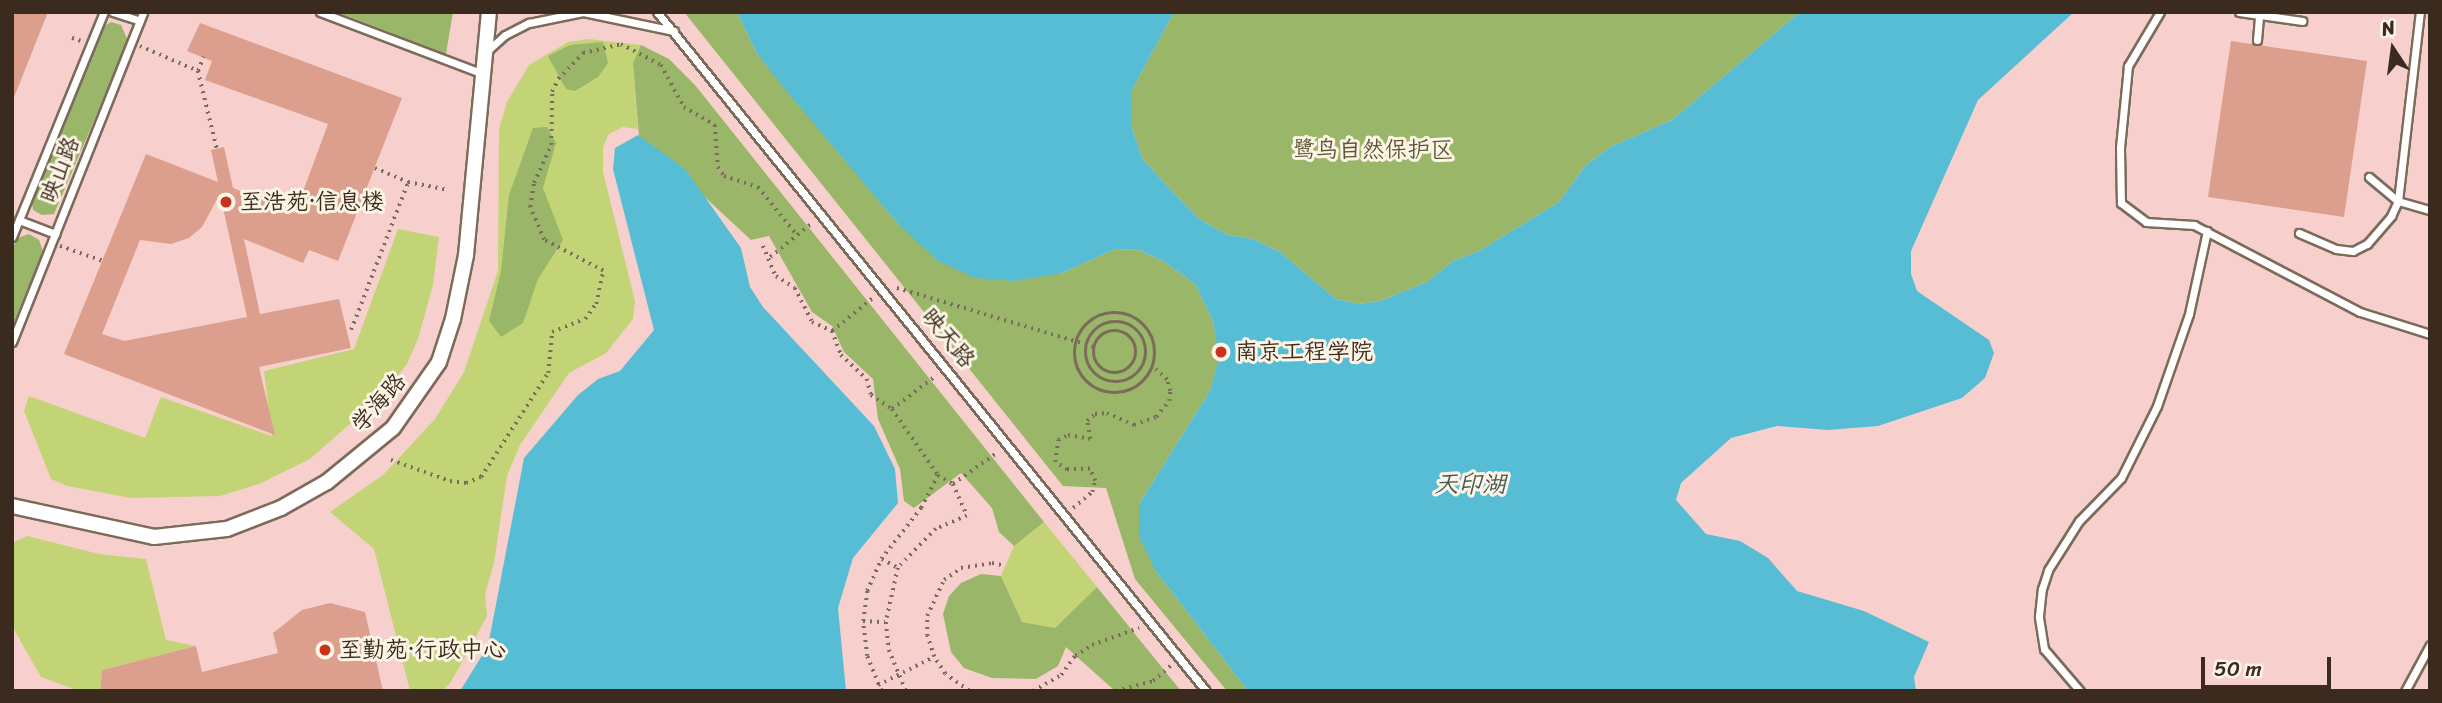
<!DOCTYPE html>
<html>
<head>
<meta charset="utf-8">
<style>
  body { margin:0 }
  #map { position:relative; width:2442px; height:703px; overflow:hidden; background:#f1e5c8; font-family:Sriracha,"LXGW WenKai TC",sans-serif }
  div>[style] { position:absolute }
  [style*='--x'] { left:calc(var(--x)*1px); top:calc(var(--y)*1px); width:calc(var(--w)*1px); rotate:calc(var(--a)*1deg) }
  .built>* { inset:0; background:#f7d0cd }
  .green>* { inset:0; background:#c3d477 }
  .forest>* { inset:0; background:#9ab668 }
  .water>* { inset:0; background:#57bdd5 }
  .building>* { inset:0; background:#dd9f8d }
  .path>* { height:3.5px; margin-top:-1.75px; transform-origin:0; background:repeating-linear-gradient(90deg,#7b6b5a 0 2px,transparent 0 7px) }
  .path>.ring { margin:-1.75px; padding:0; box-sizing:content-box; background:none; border:3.5px solid #7b6b5a; border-radius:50% }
  .roads { filter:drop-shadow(2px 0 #7b6b5a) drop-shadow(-2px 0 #7b6b5a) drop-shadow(0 2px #7b6b5a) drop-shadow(0 -2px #7b6b5a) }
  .lane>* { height:7px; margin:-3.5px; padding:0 3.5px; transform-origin:3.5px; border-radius:3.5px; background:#fff }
  .street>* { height:14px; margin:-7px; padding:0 7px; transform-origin:7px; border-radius:7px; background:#fff }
  .dots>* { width:19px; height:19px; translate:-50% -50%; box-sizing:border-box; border:4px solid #fcf5e5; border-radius:50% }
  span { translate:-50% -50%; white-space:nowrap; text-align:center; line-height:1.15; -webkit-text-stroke:6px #fcf5e5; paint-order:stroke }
  .park-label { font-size:23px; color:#5d5434 }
  .street-label { font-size:23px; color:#3b2a1e }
  .poi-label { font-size:23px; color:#3b2a1e }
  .left { translate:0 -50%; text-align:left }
  .water-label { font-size:24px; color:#435655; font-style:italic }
  .frame { position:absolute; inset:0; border:14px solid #3b2a1e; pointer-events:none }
  .north { position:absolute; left:2358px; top:14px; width:70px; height:70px; -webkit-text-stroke:5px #fcf5e5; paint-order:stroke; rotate:347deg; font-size:19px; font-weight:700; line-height:28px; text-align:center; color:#3b2a1e }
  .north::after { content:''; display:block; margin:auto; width:24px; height:32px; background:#3b2a1e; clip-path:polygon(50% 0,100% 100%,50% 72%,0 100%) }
  .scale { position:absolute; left:2201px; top:657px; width:130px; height:32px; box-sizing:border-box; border:4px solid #3b2a1e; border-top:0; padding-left:9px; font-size:21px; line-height:24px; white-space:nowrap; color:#3b2a1e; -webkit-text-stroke:5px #fcf5e5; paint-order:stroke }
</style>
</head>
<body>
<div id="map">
  <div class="built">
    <div style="clip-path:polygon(12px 12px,2430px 12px,2430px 691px,12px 691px)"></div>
  </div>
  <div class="green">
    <div style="clip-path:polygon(589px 39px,641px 45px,633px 64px,638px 129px,623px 127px,609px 134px,603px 147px,603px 172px,635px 301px,633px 319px,606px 353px,569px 373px,520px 445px,507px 476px,494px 563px,485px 594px,487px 616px,451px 682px,442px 691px,410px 691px,374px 549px,330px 512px,383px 475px,435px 419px,464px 372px,498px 271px,499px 129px,507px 102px,529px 65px,568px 42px)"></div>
    <div style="clip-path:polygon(398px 229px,439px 237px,433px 285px,418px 339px,407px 364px,382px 396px,310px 459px,259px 484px,220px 496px,131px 498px,67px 486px,51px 479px,24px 411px,29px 396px,145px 438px,161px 397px,272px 436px,264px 371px,354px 349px)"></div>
    <div style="clip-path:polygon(1044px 522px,1097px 587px,1055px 628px,1022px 622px,1001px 576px,1014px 546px)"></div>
    <div style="clip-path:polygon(27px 536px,99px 554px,146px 559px,166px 640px,196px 646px,102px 670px,100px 691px,79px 691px,41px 677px,12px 626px,12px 543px)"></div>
  </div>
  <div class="forest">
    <div style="clip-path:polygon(337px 12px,453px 12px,446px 54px)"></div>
    <div style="clip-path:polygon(684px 12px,737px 12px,756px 52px,899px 225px,1062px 273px,1113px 250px,1137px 249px,1163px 261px,1195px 284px,1213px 321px,1220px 358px,1210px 391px,1139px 504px,1155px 570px,1248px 691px,1227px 691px,1135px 579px,1106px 488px,1063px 486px)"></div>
    <div style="clip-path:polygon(1174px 12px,1800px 12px,1672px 120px,1610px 147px,1586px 165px,1559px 202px,1479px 251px,1453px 261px,1427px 282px,1380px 301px,1359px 304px,1336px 299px,1280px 252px,1253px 239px,1228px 235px,1199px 219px,1143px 160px,1132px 128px,1132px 90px)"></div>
    <div style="clip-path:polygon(111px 22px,121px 25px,128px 41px,54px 214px,42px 215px,33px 210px,31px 197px,101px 28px)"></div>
    <div style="clip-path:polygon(603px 42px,608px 63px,598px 77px,575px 91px,566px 89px,548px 56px,570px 45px)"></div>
    <div style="clip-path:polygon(641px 45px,669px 59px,695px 85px,1044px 522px,1014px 546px,999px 532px,992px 508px,961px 473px,914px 508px,904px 501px,900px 469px,878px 419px,873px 379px,844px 352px,832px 326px,812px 312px,769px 236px,751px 240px,639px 136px,633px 63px)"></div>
    <div style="clip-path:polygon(547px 127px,556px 143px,543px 188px,563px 240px,538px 279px,523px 323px,501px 337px,489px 321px,501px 271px,509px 195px,533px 128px)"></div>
    <div style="clip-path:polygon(29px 234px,39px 240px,43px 251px,12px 327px,12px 251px,17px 238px)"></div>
    <div style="clip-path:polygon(981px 574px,1001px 576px,1022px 622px,1055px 628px,1097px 587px,1181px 691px,1115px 691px,1066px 647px,1058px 666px,1036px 679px,992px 678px,964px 668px,951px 652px,943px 614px,949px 596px,961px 583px)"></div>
  </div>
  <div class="water">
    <div style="clip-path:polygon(737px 12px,1174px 12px,1132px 90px,1132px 128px,1143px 160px,1199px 219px,1228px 235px,1253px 239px,1280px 252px,1336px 299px,1359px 304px,1380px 301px,1427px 282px,1453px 261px,1479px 251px,1559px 202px,1586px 165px,1610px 147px,1672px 120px,1800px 12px,2074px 12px,1978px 100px,1911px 251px,1911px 274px,1917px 291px,1989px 340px,1994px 353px,1985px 378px,1962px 398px,1878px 426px,1827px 430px,1777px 426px,1731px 438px,1681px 483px,1676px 500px,1706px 534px,1740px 541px,1768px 558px,1797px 591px,1864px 611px,1929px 642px,1914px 677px,1916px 691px,1248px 691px,1155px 570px,1139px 536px,1139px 504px,1210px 391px,1219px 358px,1213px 321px,1195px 284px,1163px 261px,1137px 249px,1113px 250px,1062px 273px,1014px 281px,975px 278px,938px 261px,899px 225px,783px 87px,756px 52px)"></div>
    <div style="clip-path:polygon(638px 135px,685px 169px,741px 248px,750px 287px,763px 307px,874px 426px,895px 469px,898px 503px,853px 558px,838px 608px,846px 691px,460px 691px,488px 646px,524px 458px,578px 395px,598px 379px,620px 371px,654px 330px,613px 169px,615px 148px)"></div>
  </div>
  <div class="building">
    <div style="clip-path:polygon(12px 12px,48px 12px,13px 100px,12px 99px)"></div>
    <div style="clip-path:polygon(evenodd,200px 23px,402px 98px,338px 261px,309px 250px,303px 263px,244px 239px,260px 314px,339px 299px,351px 348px,259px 367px,275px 435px,64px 354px,146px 154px,218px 182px,211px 150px,224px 147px,233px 188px,295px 213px,328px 124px,205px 80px,212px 61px,187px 51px,200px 23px,220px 194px,247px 317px,124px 341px,102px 334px,140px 240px,171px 244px,189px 238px,202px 227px,220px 194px)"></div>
    <div style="clip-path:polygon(2231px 41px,2367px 61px,2344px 217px,2208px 197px)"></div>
    <div style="clip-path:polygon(330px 603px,365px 612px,383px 691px,100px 691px,102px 670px,196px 646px,202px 672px,278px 653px,273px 633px,302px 610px)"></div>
  </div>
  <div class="path">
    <div style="--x:72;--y:38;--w:9;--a:18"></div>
    <div style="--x:140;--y:46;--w:63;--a:23.3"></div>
    <div style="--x:198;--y:71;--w:80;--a:76.3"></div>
    <div style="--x:198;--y:71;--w:15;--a:-70"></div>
    <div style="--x:375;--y:168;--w:36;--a:23"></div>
    <div style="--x:408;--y:182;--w:41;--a:11.3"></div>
    <div style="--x:60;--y:246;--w:46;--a:19.2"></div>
    <div style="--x:763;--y:246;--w:33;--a:67"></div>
    <div style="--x:776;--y:276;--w:22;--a:32"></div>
    <div style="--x:795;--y:288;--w:38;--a:63"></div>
    <div style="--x:812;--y:322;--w:22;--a:24"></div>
    <div style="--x:832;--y:331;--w:26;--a:69"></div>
    <div style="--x:841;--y:355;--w:35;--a:43"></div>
    <div style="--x:867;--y:379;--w:16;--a:76"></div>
    <div style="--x:871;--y:395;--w:25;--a:34"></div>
    <div style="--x:892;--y:409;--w:80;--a:55.1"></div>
    <div style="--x:938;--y:475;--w:17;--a:31"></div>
    <div style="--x:953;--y:484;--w:35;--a:66"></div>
    <div style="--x:967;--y:516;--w:34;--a:157"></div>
    <div style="--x:936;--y:529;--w:54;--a:134.3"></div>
    <div style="--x:898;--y:568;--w:55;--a:102.5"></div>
    <div style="--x:886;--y:622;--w:28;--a:84"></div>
    <div style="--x:889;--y:650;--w:44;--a:67.5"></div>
    <div style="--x:770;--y:257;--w:54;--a:-39"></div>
    <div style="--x:897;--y:288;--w:207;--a:16.6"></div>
    <div class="ring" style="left:1075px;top:313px;width:76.5px;height:76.5px"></div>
    <div class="ring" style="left:1086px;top:322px;width:56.5px;height:56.5px"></div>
    <div style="--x:351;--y:330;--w:159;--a:-68.9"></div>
    <div style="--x:832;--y:331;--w:54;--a:-39"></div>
    <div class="ring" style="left:1094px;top:331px;width:38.5px;height:38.5px"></div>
    <div style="--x:892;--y:409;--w:56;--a:-37.1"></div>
    <div style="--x:391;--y:460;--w:63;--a:19.6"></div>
    <div style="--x:450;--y:481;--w:16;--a:7"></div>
    <div style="--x:466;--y:483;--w:16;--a:-22"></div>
    <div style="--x:481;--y:477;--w:124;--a:-57.2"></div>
    <div style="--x:548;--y:373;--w:41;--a:-84.4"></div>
    <div style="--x:552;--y:332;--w:35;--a:-22"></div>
    <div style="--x:585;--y:319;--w:19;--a:-54"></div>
    <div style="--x:596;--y:304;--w:34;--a:-78"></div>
    <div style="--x:603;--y:271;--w:67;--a:-152.3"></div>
    <div style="--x:544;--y:240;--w:36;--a:-113"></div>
    <div style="--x:530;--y:207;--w:24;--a:-81"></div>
    <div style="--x:534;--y:183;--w:42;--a:-65.9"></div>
    <div style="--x:551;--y:145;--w:53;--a:-88.9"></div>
    <div style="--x:552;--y:92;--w:14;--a:-65"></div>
    <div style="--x:558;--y:79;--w:36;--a:-46"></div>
    <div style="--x:583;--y:53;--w:39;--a:-13"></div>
    <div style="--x:621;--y:44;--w:45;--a:27.7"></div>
    <div style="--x:661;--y:65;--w:48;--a:61.3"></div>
    <div style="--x:684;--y:107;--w:36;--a:30"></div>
    <div style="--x:715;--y:125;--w:42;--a:85.9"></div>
    <div style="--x:718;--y:167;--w:11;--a:56"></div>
    <div style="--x:724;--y:176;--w:36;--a:18"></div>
    <div style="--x:758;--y:187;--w:62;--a:50.9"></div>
    <div style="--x:953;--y:484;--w:55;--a:-35.4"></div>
    <div style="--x:1073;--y:508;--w:25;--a:-40"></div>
    <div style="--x:1092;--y:492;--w:11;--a:-75"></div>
    <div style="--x:1095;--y:481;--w:13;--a:-113"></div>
    <div style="--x:1090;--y:469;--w:23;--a:178"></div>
    <div style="--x:1067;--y:470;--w:14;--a:-146"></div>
    <div style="--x:1055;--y:462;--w:22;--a:-82"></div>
    <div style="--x:1058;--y:440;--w:11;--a:-27"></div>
    <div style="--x:1068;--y:435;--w:22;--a:10"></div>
    <div style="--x:1090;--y:439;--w:18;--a:-99"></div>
    <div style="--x:1087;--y:421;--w:11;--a:-41"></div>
    <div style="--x:1095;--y:414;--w:12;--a:-5"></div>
    <div style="--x:1107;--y:413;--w:30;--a:24"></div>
    <div style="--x:1134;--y:425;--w:23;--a:-20"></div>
    <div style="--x:1156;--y:417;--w:21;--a:-51"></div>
    <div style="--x:1169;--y:401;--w:10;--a:-84"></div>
    <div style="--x:1170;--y:391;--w:11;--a:-105"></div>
    <div style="--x:1167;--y:380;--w:19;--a:-137"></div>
    <div style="--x:882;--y:559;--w:18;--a:29"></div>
    <div style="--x:863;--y:621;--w:22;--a:3"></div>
    <div style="--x:878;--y:685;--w:63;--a:-26.6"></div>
    <div style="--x:881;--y:691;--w:38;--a:-112"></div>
    <div style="--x:867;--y:656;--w:35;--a:-97"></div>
    <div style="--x:863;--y:621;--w:30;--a:-82"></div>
    <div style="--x:867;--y:591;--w:35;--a:-66"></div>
    <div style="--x:881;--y:559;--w:65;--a:-51.9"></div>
    <div style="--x:921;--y:508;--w:37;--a:-63"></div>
    <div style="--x:969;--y:691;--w:29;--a:-145"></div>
    <div style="--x:945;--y:674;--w:20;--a:-123"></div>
    <div style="--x:934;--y:657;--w:22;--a:-108"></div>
    <div style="--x:927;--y:636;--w:20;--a:-90"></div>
    <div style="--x:927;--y:616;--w:40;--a:-65"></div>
    <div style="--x:944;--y:580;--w:21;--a:-35"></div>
    <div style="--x:961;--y:568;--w:31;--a:-9"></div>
    <div style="--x:992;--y:563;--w:14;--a:12"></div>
    <div style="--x:1033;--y:691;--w:32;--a:-30"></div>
    <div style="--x:1061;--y:675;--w:24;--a:-54"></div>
    <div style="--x:1075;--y:656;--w:20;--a:-33"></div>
    <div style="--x:1092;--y:645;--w:50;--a:-19.9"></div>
    <div style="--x:1116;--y:691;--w:38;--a:-15"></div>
    <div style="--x:1153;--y:681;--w:23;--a:-41"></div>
  </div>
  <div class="roads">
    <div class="lane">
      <div style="--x:113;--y:12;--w:28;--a:18"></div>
      <div style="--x:320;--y:12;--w:172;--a:20.8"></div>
      <div style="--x:657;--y:12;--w:873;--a:51.04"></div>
      <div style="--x:2160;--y:12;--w:63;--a:120.7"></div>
      <div style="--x:2128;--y:66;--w:82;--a:95.6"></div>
      <div style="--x:2120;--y:148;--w:55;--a:89"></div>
      <div style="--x:2121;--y:203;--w:31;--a:37"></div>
      <div style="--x:2146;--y:222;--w:48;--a:3.6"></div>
      <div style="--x:2194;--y:225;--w:187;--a:27.7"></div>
      <div style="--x:2360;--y:312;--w:73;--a:17.4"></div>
      <div style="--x:2239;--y:12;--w:64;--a:8.1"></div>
      <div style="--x:2257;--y:40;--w:25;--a:-85"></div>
      <div style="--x:486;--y:52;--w:25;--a:-42"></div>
      <div style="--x:505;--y:35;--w:27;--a:-27"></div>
      <div style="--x:529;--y:23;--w:55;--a:-11.5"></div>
      <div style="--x:583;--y:12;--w:93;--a:11.8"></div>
      <div style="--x:2369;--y:177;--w:38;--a:40"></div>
      <div style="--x:2398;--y:201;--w:33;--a:16"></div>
      <div style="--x:19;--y:220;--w:39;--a:21"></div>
      <div style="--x:2299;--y:233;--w:40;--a:23.4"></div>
      <div style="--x:2336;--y:249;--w:17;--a:7"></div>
      <div style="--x:2353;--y:251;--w:16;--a:-27"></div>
      <div style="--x:2367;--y:244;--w:37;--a:-49"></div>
      <div style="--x:2391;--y:216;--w:17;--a:-65"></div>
      <div style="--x:2398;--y:201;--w:190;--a:-83.4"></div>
      <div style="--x:12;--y:237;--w:243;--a:-67.8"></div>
      <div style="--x:12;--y:342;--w:355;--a:-68.3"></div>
      <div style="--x:2080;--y:691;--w:55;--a:-130.6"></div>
      <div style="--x:2044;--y:649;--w:33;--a:-99"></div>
      <div style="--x:2039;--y:616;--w:27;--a:-84"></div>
      <div style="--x:2042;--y:589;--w:20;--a:-72"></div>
      <div style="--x:2048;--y:570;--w:58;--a:-57.7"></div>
      <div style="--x:2079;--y:521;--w:60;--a:-45.7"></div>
      <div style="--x:2121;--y:478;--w:80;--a:-63.4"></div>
      <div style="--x:2157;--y:406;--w:97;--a:-70.8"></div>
      <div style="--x:2189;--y:314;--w:85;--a:-77.8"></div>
      <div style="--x:2405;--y:691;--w:52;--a:-61.5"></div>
    </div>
    <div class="street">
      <div style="--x:12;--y:506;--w:145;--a:12.3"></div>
      <div style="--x:154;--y:537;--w:73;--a:-6.3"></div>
      <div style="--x:227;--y:529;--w:58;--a:-21.3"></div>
      <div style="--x:281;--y:508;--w:53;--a:-29.5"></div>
      <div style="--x:327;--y:482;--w:85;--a:-39.3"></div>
      <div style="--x:393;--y:428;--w:80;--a:-55.1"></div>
      <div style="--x:439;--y:362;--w:45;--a:-72"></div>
      <div style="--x:453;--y:319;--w:65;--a:-78.5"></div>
      <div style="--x:466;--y:255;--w:244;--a:-84.6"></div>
    </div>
  </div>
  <div class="dots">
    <div style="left:226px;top:202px;background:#c8321e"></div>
    <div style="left:1221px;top:352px;background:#c8321e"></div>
    <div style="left:325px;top:650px;background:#c8321e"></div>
  </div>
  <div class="park-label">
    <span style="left:1373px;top:150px">鹭鸟自然保护区</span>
  </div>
  <div class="street-label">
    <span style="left:60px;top:170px;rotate:-68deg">映山路</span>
    <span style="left:948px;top:338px;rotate:51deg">映天路</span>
    <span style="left:379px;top:403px;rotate:-49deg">学海路</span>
  </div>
  <div class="poi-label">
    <span class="left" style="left:240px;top:202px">至浩苑·信息楼</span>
    <span class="left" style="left:1235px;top:352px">南京工程学院</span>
    <span class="left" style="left:339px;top:650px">至勤苑·行政中心</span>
  </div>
  <div class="water-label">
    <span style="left:1470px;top:485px">天印湖</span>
  </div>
  <div class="frame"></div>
  <div class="north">N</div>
  <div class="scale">50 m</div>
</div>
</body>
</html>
